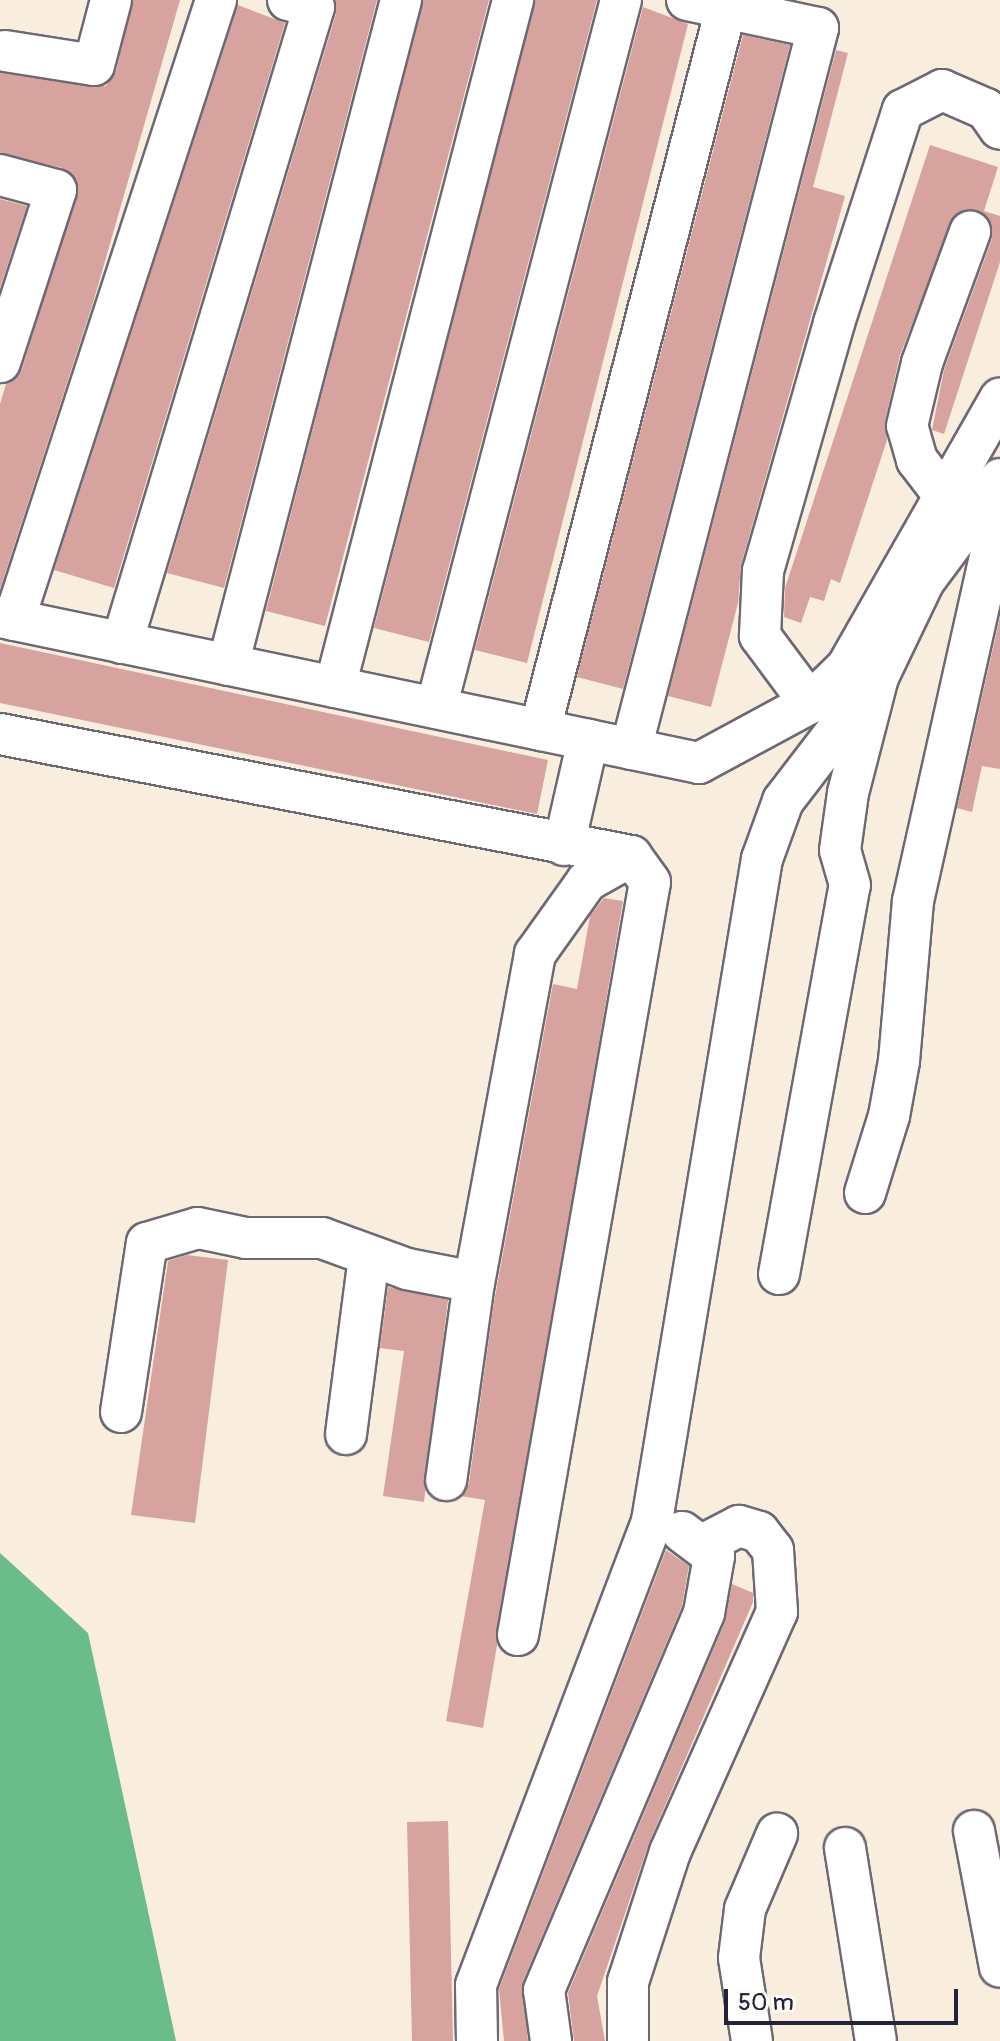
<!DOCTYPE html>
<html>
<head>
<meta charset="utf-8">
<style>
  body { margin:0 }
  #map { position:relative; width:1000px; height:2041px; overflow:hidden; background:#f9eddd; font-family:Pangolin,sans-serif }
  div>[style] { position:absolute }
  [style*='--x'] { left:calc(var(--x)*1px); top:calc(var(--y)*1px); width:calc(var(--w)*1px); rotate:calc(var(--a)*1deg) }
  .forest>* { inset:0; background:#6abc89 }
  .building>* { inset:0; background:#d7a39f }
  .roads { filter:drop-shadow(2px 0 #6d6974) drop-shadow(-2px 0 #6d6974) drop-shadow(0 2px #6d6974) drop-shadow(0 -2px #6d6974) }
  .minor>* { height:40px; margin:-20px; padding:0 20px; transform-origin:20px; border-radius:20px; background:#fff }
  span { translate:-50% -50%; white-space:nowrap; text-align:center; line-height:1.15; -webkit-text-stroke:6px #fdfcf7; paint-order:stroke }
  .scale { position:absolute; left:724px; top:1989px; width:234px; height:36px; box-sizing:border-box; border:4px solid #22223b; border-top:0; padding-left:10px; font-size:24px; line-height:28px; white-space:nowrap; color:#22223b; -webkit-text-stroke:6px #fdfcf7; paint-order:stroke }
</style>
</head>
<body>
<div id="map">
  <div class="forest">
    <div style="clip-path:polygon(0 1553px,88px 1633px,176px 2041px,0 2041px)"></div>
  </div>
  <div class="building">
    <div style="clip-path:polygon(133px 0,180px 0,93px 303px,0 589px,0 404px,6px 384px,22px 369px,78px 186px,62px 168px,0 153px,0 73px,106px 86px,116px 71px)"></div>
    <div style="clip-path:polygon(336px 0,377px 0,224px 588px,167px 573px,336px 14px)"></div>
    <div style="clip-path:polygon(423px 0,489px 0,325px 626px,266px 611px)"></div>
    <div style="clip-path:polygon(535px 0,597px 0,429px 642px,374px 628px)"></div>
    <div style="clip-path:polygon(238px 5px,285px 23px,114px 588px,54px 570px)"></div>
    <div style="clip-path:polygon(643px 7px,688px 24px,527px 663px,475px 650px)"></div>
    <div style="clip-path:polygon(743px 35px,790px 45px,623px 689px,577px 677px)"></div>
    <div style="clip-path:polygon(836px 50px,848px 53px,813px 187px,845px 196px,741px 565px,738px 603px,711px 707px,668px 696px)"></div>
    <div style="clip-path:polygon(930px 145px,998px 167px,984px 211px,1000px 216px,1000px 262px,944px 434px,932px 430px,944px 370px,992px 239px,988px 218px,979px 211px,955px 215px,900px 355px,885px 421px,887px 440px,840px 583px,831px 579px,824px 601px,810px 597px,801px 623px,784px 617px,785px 588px)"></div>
    <div style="clip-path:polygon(0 199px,27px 206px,0 288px)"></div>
    <div style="clip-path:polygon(1000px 617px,1000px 769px,982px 766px,972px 812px,957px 808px)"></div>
    <div style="clip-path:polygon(0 643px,548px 760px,537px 814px,0 703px)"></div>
    <div style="clip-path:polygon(604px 898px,623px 901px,483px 1728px,446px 1721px,485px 1500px,461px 1496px,469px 1483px,494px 1302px,553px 984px,577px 989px,590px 916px)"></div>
    <div style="clip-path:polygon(187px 1255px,228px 1260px,195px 1523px,131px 1515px,168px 1261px)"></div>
    <div style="clip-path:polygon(388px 1287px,448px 1300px,424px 1502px,383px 1496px,404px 1351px,380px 1348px)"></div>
    <div style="clip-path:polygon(666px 1550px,689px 1566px,682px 1606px,523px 1981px,528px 2041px,504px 2041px,499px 1989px)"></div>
    <div style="clip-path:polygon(732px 1584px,753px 1593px,753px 1602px,649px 1843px,597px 1996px,605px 2041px,574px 2041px,568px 1993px,725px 1622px)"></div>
    <div style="clip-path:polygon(448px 1821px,453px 2041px,412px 2041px,407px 1822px)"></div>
  </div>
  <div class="roads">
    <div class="minor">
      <div style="--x:5;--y:51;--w:90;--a:8.9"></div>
      <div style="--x:94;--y:65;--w:67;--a:-75.3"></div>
      <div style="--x:0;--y:175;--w:58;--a:15"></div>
      <div style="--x:56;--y:190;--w:181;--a:108"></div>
      <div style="--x:946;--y:498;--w:48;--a:-127.3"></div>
      <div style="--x:917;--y:460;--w:35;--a:-106"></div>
      <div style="--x:907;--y:426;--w:65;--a:-76.6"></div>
      <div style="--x:922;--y:363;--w:140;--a:-69.9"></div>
      <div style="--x:0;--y:617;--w:714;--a:11.8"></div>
      <div style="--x:699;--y:763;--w:126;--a:-28.4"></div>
      <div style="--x:810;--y:703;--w:52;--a:-44.2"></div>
      <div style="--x:847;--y:667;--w:309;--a:-60.3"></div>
      <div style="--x:14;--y:620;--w:652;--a:-71.95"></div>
      <div style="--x:122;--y:643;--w:664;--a:-73.2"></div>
      <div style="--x:314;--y:7;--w:27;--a:-165"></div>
      <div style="--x:228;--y:665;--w:687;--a:-75.42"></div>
      <div style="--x:335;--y:687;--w:710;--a:-75.47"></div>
      <div style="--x:810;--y:703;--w:84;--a:-126.7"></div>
      <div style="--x:760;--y:636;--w:65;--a:-87.4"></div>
      <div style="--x:763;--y:571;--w:258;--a:-74"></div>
      <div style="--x:834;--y:323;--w:224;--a:-72.1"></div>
      <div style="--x:903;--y:110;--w:44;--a:-27.1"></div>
      <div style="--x:942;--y:90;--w:48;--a:23.4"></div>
      <div style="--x:986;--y:109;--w:24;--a:55"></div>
      <div style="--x:436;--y:708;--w:732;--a:-75.36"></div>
      <div style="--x:540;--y:730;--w:746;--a:-75.55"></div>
      <div style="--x:0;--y:734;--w:643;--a:10.94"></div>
      <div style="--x:631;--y:856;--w:51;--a:150.4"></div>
      <div style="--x:587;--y:881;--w:90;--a:125.5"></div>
      <div style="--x:535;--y:954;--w:334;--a:100.5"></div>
      <div style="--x:474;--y:1282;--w:200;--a:98"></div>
      <div style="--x:631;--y:749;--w:745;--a:-75.46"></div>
      <div style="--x:818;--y:28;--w:134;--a:-167.9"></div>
      <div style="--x:564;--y:845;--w:108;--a:-77.1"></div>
      <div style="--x:865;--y:1193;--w:81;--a:-72.7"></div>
      <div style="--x:889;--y:1116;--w:56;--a:-79.7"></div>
      <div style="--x:899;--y:1061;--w:161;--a:-85"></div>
      <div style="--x:913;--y:901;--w:399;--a:-77.4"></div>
      <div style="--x:779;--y:1274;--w:395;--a:-79.7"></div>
      <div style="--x:850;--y:885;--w:36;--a:-106"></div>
      <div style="--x:840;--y:850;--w:58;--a:-82"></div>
      <div style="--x:848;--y:793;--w:120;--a:-75.5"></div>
      <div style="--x:878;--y:677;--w:106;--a:-64.4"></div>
      <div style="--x:924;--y:581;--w:127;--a:-53.3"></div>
      <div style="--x:121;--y:1412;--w:171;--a:-81.3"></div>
      <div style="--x:147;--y:1243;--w:53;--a:-16.4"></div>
      <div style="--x:198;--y:1228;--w:49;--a:11.8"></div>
      <div style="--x:246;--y:1238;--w:76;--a:0"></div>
      <div style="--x:322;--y:1238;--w:90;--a:20"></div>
      <div style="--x:407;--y:1269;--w:68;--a:11"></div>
      <div style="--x:346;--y:1434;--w:178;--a:-82.6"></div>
      <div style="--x:518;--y:1635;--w:764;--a:-80.06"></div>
      <div style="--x:650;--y:882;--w:32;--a:-126"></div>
      <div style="--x:974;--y:1831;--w:138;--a:79.2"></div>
      <div style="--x:845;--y:1848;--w:195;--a:80.9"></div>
      <div style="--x:477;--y:2041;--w:56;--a:-91"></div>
      <div style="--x:476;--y:1985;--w:496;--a:-69.2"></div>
      <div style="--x:652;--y:1521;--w:671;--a:-80.57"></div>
      <div style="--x:762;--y:859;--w:62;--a:-70.1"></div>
      <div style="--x:783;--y:801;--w:156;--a:-52.5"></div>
      <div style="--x:551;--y:2041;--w:51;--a:-97.8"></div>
      <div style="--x:544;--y:1990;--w:410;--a:-67"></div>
      <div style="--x:704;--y:1613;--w:58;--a:-80"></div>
      <div style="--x:714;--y:1556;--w:40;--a:-143"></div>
      <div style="--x:628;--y:2041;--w:59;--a:-90"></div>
      <div style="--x:628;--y:1982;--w:137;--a:-72.1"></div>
      <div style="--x:670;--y:1852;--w:263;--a:-66"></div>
      <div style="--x:777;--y:1612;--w:62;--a:-93.7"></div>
      <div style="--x:773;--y:1550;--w:23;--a:-128"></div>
      <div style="--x:759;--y:1532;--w:21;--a:-163"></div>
      <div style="--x:739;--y:1526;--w:42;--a:152.8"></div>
      <div style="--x:752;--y:2041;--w:84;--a:-98.9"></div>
      <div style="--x:739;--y:1958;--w:49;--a:-83"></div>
      <div style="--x:745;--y:1909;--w:82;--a:-66.9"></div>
    </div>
  </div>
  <div class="scale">50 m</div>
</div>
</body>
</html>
